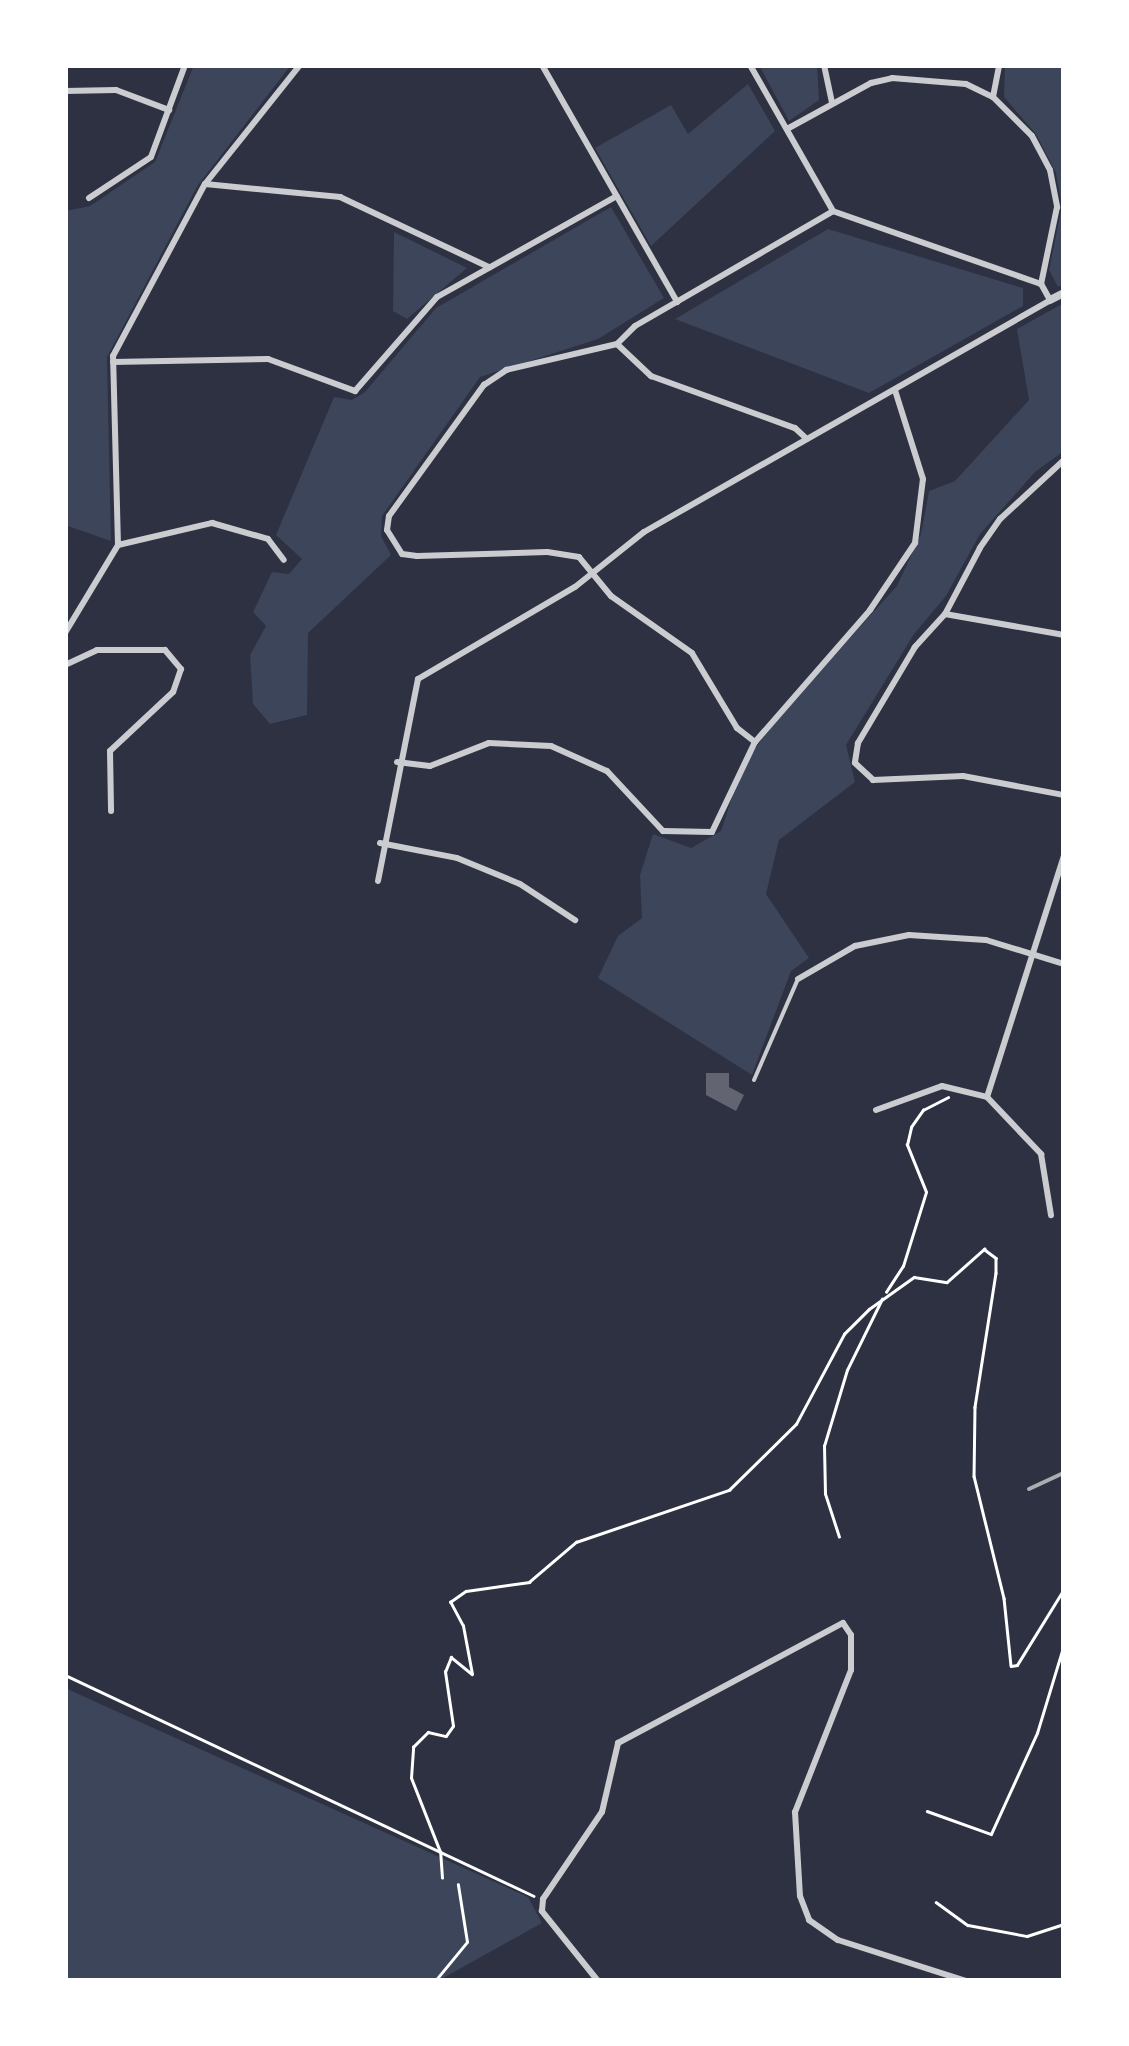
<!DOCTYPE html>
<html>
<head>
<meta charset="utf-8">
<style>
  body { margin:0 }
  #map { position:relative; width:1129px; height:2046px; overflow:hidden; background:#2d3142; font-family:"Sofia Sans Condensed",sans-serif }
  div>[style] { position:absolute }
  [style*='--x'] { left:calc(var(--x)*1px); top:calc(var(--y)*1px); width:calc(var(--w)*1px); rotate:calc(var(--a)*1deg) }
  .green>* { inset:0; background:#3c4559 }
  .building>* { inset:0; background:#626471 }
  .path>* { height:2.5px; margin:-1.25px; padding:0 1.25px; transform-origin:1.25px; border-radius:1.25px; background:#fff }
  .service>* { height:4px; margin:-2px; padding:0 2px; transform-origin:2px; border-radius:2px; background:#caccd0 }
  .minor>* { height:6px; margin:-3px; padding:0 3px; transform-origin:3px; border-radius:3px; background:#caccd0 }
  .tertiary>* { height:8px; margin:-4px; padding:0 4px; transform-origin:4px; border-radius:4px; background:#caccd0 }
  .rail>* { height:4px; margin:-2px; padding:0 2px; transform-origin:2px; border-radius:2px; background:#abadb3 }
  span { translate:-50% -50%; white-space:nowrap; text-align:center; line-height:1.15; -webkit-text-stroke:10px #fff; paint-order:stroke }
  .frame { position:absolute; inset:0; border:68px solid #fff; pointer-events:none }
</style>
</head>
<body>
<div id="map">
  <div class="green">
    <div style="clip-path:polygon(194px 65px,291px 65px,198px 185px,107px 357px,111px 541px,65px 525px,65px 211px,90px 206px,155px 162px)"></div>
    <div style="clip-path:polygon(759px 65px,817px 65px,819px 100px,789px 121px)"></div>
    <div style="clip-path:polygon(1005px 65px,1064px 65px,1064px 283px,1058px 287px,1049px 270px,1062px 206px,1056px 173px,1036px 134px,1004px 97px)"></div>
    <div style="clip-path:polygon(748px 84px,775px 131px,651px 246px,595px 148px,671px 105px,688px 134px)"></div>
    <div style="clip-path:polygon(611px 207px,664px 298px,598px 339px,480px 377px,382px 516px,381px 536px,391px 555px,308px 633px,307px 715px,270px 724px,253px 704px,250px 655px,266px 626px,253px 612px,272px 572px,289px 574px,302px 559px,276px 535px,334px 397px,352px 400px,365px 392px,436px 308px)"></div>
    <div style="clip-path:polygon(828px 229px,1023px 288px,1023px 306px,869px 393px,675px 319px)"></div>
    <div style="clip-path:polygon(394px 232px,467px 268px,407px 319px,393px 311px)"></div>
    <div style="clip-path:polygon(1064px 303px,1064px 451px,1035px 472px,980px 534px,946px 596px,914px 634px,846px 745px,855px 782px,779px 840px,766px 894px,809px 958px,791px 971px,752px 1075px,598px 978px,618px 936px,642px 918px,640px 875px,653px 834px,691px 848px,721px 831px,740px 773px,770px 726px,897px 586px,921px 534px,929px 491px,955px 481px,1029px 400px,1017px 329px)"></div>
    <div style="clip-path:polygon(65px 1688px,528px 1897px,542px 1923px,438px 1981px,65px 1981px)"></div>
  </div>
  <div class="building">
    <div style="clip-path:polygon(706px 1073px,729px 1073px,729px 1087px,744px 1095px,736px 1111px,706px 1095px)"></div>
  </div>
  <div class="path">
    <div style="--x:886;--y:1292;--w:31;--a:-57"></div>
    <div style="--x:903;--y:1266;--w:77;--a:-72.7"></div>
    <div style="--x:926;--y:1192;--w:51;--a:-112"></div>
    <div style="--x:907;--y:1145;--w:18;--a:-77"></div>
    <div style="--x:911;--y:1127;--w:21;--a:-55"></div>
    <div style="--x:923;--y:1110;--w:28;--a:-27"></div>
    <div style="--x:839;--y:1537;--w:45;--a:-108"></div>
    <div style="--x:825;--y:1494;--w:48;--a:-91.2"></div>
    <div style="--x:824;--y:1446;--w:79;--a:-73.2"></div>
    <div style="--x:847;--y:1370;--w:79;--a:-63.8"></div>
    <div style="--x:65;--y:1675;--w:518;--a:25.23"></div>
    <div style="--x:927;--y:1811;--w:68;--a:19.8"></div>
    <div style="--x:991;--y:1834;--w:111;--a:-65.5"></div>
    <div style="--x:1037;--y:1733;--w:93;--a:-73.1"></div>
    <div style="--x:442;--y:1878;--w:26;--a:-94"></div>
    <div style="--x:440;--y:1852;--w:79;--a:-111.4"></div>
    <div style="--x:411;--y:1778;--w:31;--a:-86"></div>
    <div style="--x:413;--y:1747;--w:21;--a:-45"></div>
    <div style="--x:428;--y:1732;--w:18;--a:13"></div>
    <div style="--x:446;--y:1736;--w:12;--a:-55"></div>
    <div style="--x:453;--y:1726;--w:55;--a:-98.4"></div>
    <div style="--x:445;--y:1672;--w:16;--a:-68"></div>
    <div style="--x:451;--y:1657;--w:27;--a:39"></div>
    <div style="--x:472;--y:1674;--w:49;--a:-100.6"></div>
    <div style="--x:463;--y:1626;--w:27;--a:-118"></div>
    <div style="--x:450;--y:1602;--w:19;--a:-35"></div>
    <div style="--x:466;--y:1591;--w:64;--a:-8.1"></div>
    <div style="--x:529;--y:1582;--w:62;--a:-40.4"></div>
    <div style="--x:576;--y:1542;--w:162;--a:-18.8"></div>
    <div style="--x:729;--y:1490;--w:94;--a:-44.6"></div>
    <div style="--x:796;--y:1424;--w:102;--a:-61.9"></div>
    <div style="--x:844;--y:1334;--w:35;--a:-45"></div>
    <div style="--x:869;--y:1309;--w:55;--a:-35.4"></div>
    <div style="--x:914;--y:1277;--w:33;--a:9"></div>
    <div style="--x:947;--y:1282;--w:50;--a:-41.7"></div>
    <div style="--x:984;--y:1249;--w:15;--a:37"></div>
    <div style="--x:996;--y:1258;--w:15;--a:90"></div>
    <div style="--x:996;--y:1273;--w:136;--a:98.9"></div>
    <div style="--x:975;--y:1407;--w:69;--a:90.8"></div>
    <div style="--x:974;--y:1476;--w:126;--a:76.2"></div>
    <div style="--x:1004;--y:1598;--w:68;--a:84.1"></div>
    <div style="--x:1011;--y:1666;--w:6;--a:-9"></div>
    <div style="--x:1017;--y:1665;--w:89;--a:-58.3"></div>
    <div style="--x:936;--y:1902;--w:39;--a:36"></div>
    <div style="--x:968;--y:1925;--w:60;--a:10.6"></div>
    <div style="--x:1027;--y:1936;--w:39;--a:-18"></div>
    <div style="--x:435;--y:1981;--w:50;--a:-50.6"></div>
    <div style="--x:467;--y:1942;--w:58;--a:-99"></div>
  </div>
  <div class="service">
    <div style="--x:754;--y:1080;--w:110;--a:-66.5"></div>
  </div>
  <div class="minor">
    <div style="--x:542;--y:65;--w:273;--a:60.3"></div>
    <div style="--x:824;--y:65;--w:39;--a:78"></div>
    <div style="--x:65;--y:91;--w:51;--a:-1.1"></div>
    <div style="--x:116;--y:90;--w:57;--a:20.7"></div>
    <div style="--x:993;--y:97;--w:33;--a:-79"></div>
    <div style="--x:787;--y:129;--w:96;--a:-28.7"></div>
    <div style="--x:871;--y:83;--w:22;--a:-13"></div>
    <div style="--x:892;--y:78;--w:74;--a:4.6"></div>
    <div style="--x:966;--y:84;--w:30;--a:26"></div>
    <div style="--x:993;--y:97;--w:55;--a:45"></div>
    <div style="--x:1032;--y:136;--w:38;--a:62"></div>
    <div style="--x:1050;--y:170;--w:38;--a:79"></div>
    <div style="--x:1057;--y:207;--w:79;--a:101.7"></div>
    <div style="--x:205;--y:184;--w:136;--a:5.5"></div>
    <div style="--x:340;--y:197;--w:165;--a:25.2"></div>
    <div style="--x:89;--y:198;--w:74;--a:-33.5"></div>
    <div style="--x:151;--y:157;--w:98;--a:-69.7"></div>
    <div style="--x:617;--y:344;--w:47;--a:43.3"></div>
    <div style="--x:651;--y:376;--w:153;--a:19.9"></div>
    <div style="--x:795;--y:428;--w:16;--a:43"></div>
    <div style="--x:113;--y:362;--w:155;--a:-1.1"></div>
    <div style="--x:268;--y:359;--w:93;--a:20.2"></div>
    <div style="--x:355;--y:391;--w:125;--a:-48.9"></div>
    <div style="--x:437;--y:297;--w:206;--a:-29.3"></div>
    <div style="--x:1064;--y:460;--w:87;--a:137.3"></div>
    <div style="--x:1000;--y:519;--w:35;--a:125"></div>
    <div style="--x:980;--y:548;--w:75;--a:117.9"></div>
    <div style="--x:945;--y:614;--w:45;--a:132.3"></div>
    <div style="--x:915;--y:647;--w:112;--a:120.7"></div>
    <div style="--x:858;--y:743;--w:20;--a:99"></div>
    <div style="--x:855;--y:763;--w:25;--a:43"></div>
    <div style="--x:873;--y:780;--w:90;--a:-2.5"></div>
    <div style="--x:963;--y:776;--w:103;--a:10.7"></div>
    <div style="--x:118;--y:545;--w:97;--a:-13.2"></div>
    <div style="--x:212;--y:523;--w:58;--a:15.9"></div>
    <div style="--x:268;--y:539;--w:26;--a:53"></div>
    <div style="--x:945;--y:614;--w:121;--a:10"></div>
    <div style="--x:65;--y:633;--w:103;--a:-58.9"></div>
    <div style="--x:118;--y:545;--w:189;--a:-91.5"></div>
    <div style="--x:113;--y:356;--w:195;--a:-61.9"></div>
    <div style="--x:205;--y:184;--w:152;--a:-51.4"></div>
    <div style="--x:65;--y:665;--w:35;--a:-25"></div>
    <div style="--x:97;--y:650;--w:68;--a:0"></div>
    <div style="--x:165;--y:650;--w:25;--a:50"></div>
    <div style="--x:181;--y:669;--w:24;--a:109"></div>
    <div style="--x:173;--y:692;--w:86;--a:136.9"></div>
    <div style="--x:110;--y:751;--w:60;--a:89"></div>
    <div style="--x:755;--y:742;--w:23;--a:-142"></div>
    <div style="--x:737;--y:728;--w:87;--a:-121"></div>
    <div style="--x:692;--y:653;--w:99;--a:-144.9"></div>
    <div style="--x:611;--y:596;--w:50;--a:-129.4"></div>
    <div style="--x:579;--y:557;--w:32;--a:-171"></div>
    <div style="--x:547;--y:552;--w:130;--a:178.2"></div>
    <div style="--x:417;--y:556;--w:15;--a:-172"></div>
    <div style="--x:402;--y:554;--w:28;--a:-122"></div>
    <div style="--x:387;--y:530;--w:14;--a:-82"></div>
    <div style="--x:389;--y:516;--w:162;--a:-54.1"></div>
    <div style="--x:484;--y:385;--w:27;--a:-34"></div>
    <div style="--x:506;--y:370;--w:114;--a:-13.2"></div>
    <div style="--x:617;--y:344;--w:25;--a:-45"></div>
    <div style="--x:635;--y:326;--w:229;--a:-30.1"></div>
    <div style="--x:397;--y:762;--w:33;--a:7"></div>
    <div style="--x:430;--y:766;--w:63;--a:-21.3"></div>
    <div style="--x:489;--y:743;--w:62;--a:2.8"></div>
    <div style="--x:551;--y:746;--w:61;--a:24.1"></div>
    <div style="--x:607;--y:771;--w:82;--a:47"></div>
    <div style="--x:663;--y:831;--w:49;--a:1.2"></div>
    <div style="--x:712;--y:832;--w:100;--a:-64.5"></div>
    <div style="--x:755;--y:742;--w:175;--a:-48.9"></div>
    <div style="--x:870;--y:610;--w:81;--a:-56.1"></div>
    <div style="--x:915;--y:543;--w:64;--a:-82.9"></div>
    <div style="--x:923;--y:479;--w:93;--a:-107.5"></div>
    <div style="--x:380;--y:843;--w:78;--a:11"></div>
    <div style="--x:457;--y:858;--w:68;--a:22.4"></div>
    <div style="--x:520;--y:884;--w:66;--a:33.2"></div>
    <div style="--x:378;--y:881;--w:206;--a:-78.8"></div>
    <div style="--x:418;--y:679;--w:182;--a:-30.4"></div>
    <div style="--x:575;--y:587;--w:88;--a:-38.6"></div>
    <div style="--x:644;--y:532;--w:468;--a:-29.7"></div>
    <div style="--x:1050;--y:300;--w:18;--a:-119"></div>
    <div style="--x:1041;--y:284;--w:220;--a:-160.7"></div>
    <div style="--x:833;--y:211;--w:168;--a:-119.6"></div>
    <div style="--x:798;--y:979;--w:66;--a:-30.1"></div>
    <div style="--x:855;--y:946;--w:55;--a:-11.5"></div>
    <div style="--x:909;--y:935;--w:77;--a:3.7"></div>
    <div style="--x:986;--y:940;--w:82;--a:17.1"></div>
    <div style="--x:987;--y:1097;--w:254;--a:-72.3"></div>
    <div style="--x:876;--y:1110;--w:70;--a:-20"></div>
    <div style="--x:942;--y:1086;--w:46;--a:13.7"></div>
    <div style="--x:987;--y:1097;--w:79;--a:46.5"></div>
    <div style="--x:1041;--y:1154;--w:62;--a:80.7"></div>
    <div style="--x:598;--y:1981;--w:90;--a:-128.7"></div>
    <div style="--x:542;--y:1911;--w:12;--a:-85"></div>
    <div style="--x:543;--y:1899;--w:105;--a:-55.9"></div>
    <div style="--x:602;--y:1812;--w:71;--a:-76.9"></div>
    <div style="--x:618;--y:1743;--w:255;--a:-28.1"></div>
    <div style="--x:843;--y:1623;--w:14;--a:56"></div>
    <div style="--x:851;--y:1635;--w:35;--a:90"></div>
    <div style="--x:851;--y:1670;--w:153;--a:111.5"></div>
    <div style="--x:795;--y:1812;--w:84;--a:86.6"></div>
    <div style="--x:800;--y:1896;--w:26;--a:69"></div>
    <div style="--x:809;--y:1920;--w:35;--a:35"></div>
    <div style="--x:838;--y:1940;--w:134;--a:17.8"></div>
  </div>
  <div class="tertiary">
    <div style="--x:1050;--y:300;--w:16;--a:-27"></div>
  </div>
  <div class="rail">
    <div style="--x:1029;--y:1489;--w:38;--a:-25"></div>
  </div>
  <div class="frame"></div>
</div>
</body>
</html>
